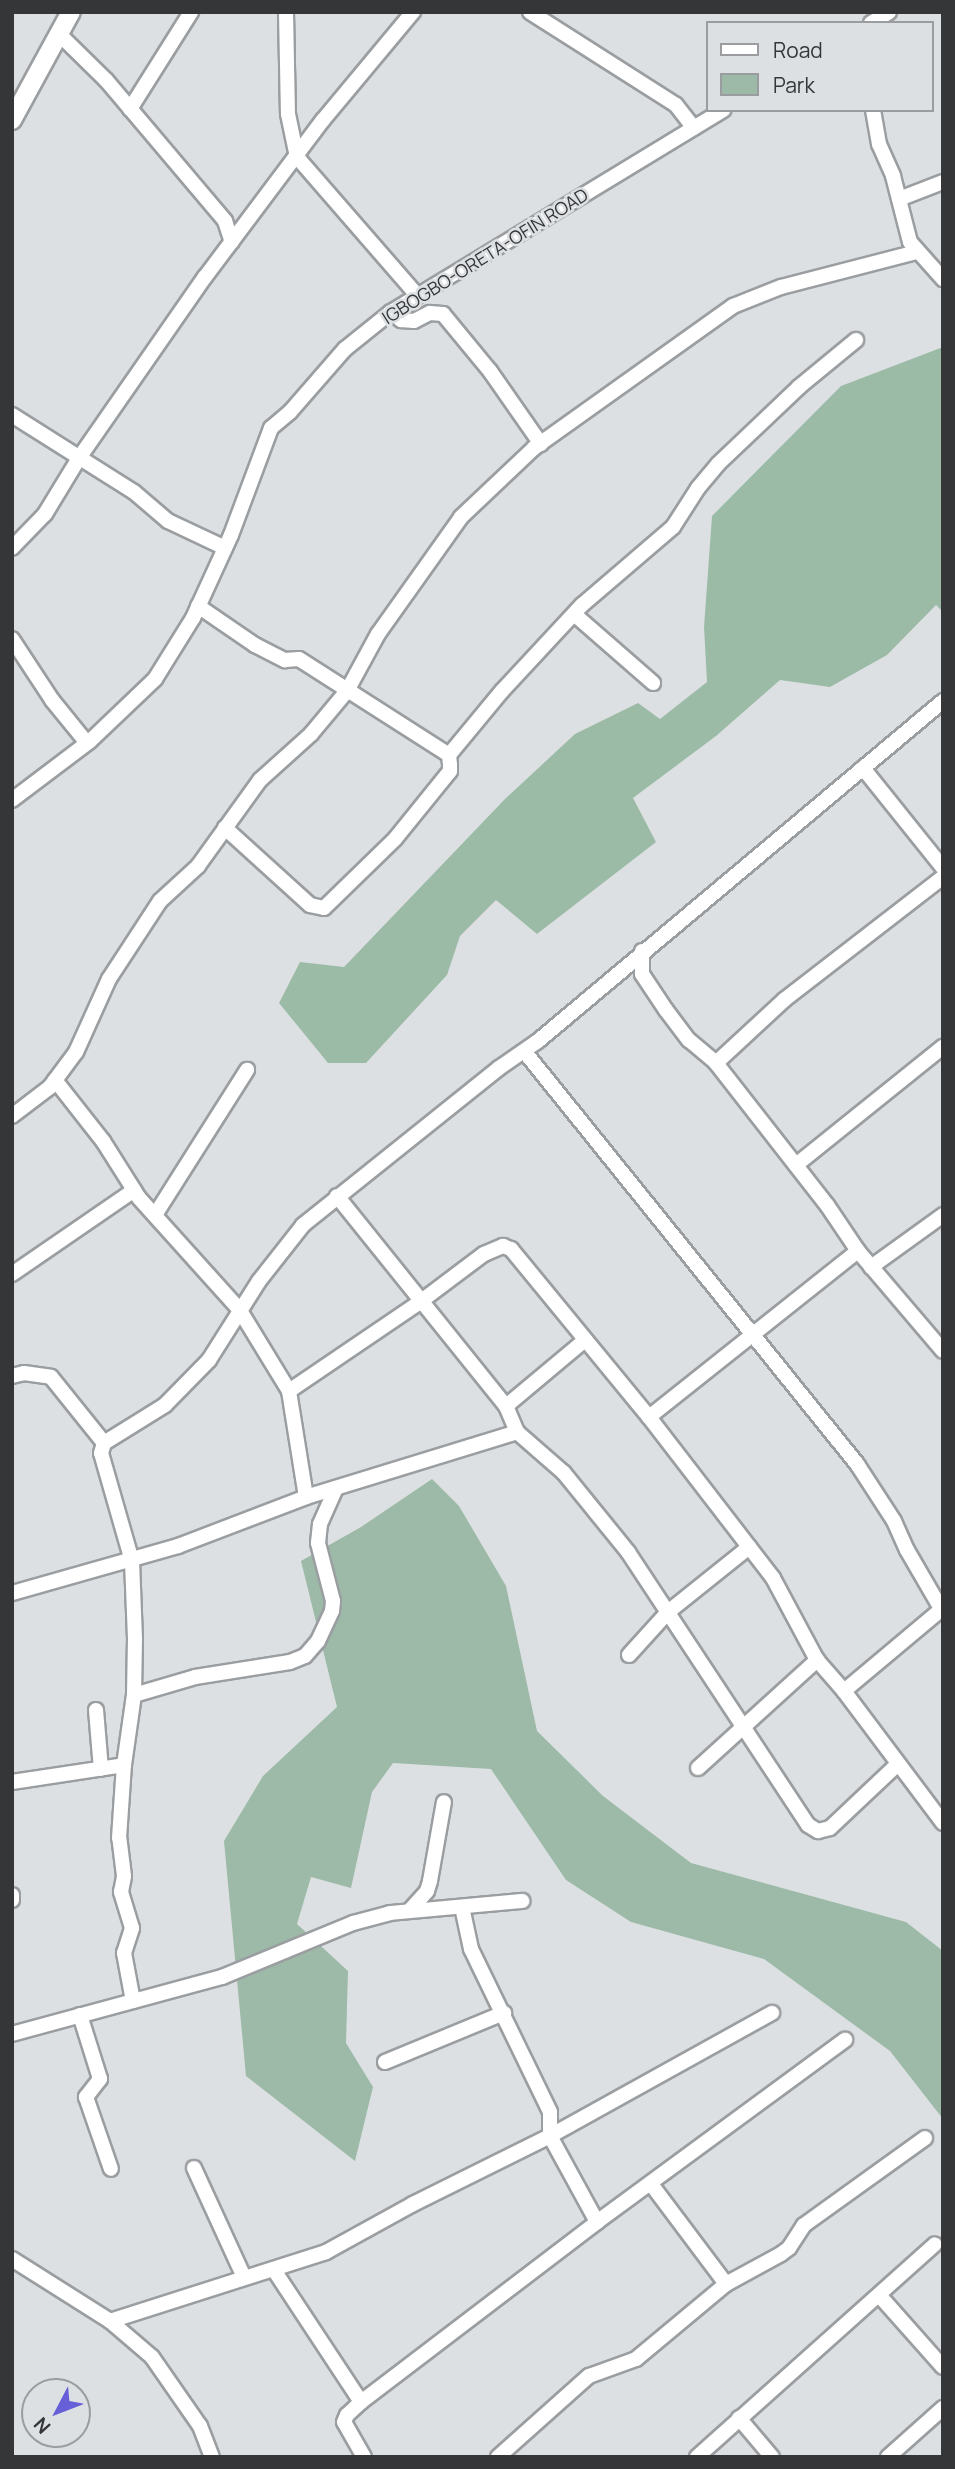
<!DOCTYPE html>
<html>
<head>
<meta charset="utf-8">
<style>
  body { margin:0 }
  #map { position:relative; width:955px; height:2469px; overflow:hidden; background:#dde0e3; font-family:Manrope,sans-serif }
  div>[style] { position:absolute }
  [style*='--x'] { left:calc(var(--x)*1px); top:calc(var(--y)*1px); width:calc(var(--w)*1px); rotate:calc(var(--a)*1deg) }
  .green>* { inset:0; background:#9cbaa7 }
  .forest>* { inset:0; background:#9cbba7 }
  .roads { filter:drop-shadow(2px 0 #9b9ea1) drop-shadow(-2px 0 #9b9ea1) drop-shadow(0 2px #9b9ea1) drop-shadow(0 -2px #9b9ea1) }
  .minor>* { height:14px; margin:-7px; padding:0 7px; transform-origin:7px; border-radius:7px; background:#fff }
  .major>* { height:18px; margin:-9px; padding:0 9px; transform-origin:9px; border-radius:9px; background:#fff }
  span { translate:-50% -50%; white-space:nowrap; text-align:center; line-height:1.15; -webkit-text-stroke:5px #dde0e3; paint-order:stroke }
  .street-label { font-size:18px; color:#353638 }
  .frame { position:absolute; inset:0; border:14px solid #353638; pointer-events:none }
  .legend { position:absolute; left:706px; top:21px; width:228px; height:91px; box-sizing:border-box; background:#dde0e3; border:2px solid #9a9c9f; margin:0; padding:9px 12px; list-style:none; font-size:21px; color:#353638 }
  .legend li { display:flex; align-items:center; gap:14px; height:35px }
  .legend b { width:35px; border:2px solid #9a9c9f }
  .north { position:absolute; left:21px; top:2378px; width:70px; height:70px; box-sizing:border-box; background:#dde0e3; border:2px solid #9a9c9f; border-radius:50%; rotate:228deg; font-size:19px; font-weight:700; line-height:28px; text-align:center; color:#353638 }
  .north::after { content:''; display:block; margin:auto; width:24px; height:32px; background:#665fd8; clip-path:polygon(50% 0,100% 100%,50% 72%,0 100%) }
</style>
</head>
<body>
<div id="map">
  <div class="green">
    <div style="clip-path:polygon(432px 1479px,459px 1506px,506px 1586px,537px 1731px,603px 1796px,691px 1863px,906px 1922px,943px 1951px,943px 2119px,890px 2051px,764px 1959px,631px 1922px,566px 1880px,491px 1769px,393px 1763px,372px 1792px,351px 1888px,311px 1877px,297px 1924px,348px 1971px,346px 2043px,373px 2087px,355px 2161px,246px 2076px,224px 1841px,263px 1776px,337px 1707px,301px 1561px,361px 1527px)"></div>
  </div>
  <div class="forest">
    <div style="clip-path:polygon(943px 347px,943px 612px,936px 605px,887px 655px,830px 687px,780px 680px,716px 736px,633px 798px,656px 842px,537px 934px,496px 900px,460px 936px,447px 975px,366px 1063px,328px 1063px,279px 1003px,300px 962px,344px 967px,505px 799px,575px 734px,638px 703px,660px 719px,707px 682px,704px 627px,712px 516px,841px 386px)"></div>
  </div>
  <div class="roads">
    <div class="minor">
      <div style="--x:286;--y:12;--w:102;--a:88.9"></div>
      <div style="--x:288;--y:114;--w:44;--a:78.2"></div>
      <div style="--x:297;--y:157;--w:184;--a:49"></div>
      <div style="--x:530;--y:12;--w:173;--a:32.5"></div>
      <div style="--x:676;--y:105;--w:29;--a:52"></div>
      <div style="--x:871;--y:23;--w:21;--a:-31"></div>
      <div style="--x:59;--y:34;--w:66;--a:44.4"></div>
      <div style="--x:106;--y:80;--w:185;--a:49.8"></div>
      <div style="--x:225;--y:221;--w:22;--a:72"></div>
      <div style="--x:130;--y:109;--w:115;--a:-57.8"></div>
      <div style="--x:873;--y:110;--w:35;--a:80"></div>
      <div style="--x:879;--y:144;--w:35;--a:66"></div>
      <div style="--x:893;--y:176;--w:68;--a:75.6"></div>
      <div style="--x:910;--y:242;--w:50;--a:48.3"></div>
      <div style="--x:899;--y:199;--w:47;--a:-21.1"></div>
      <div style="--x:391;--y:312;--w:13;--a:39"></div>
      <div style="--x:401;--y:320;--w:13;--a:4"></div>
      <div style="--x:414;--y:321;--w:18;--a:-27"></div>
      <div style="--x:430;--y:313;--w:13;--a:4"></div>
      <div style="--x:443;--y:314;--w:74;--a:50.5"></div>
      <div style="--x:490;--y:371;--w:89;--a:55.1"></div>
      <div style="--x:12;--y:415;--w:144;--a:32.3"></div>
      <div style="--x:134;--y:492;--w:45;--a:40.5"></div>
      <div style="--x:168;--y:521;--w:63;--a:25.3"></div>
      <div style="--x:12;--y:548;--w:47;--a:-45.9"></div>
      <div style="--x:45;--y:514;--w:66;--a:-58.7"></div>
      <div style="--x:79;--y:458;--w:221;--a:-55.2"></div>
      <div style="--x:205;--y:277;--w:196;--a:-53.1"></div>
      <div style="--x:323;--y:120;--w:141;--a:-50.2"></div>
      <div style="--x:198;--y:606;--w:69;--a:34.4"></div>
      <div style="--x:255;--y:645;--w:34;--a:27"></div>
      <div style="--x:285;--y:660;--w:14;--a:-4"></div>
      <div style="--x:299;--y:659;--w:178;--a:32.6"></div>
      <div style="--x:449;--y:755;--w:10;--a:84"></div>
      <div style="--x:450;--y:765;--w:6;--a:90"></div>
      <div style="--x:450;--y:771;--w:87;--a:129"></div>
      <div style="--x:395;--y:839;--w:99;--a:135.8"></div>
      <div style="--x:324;--y:908;--w:14;--a:-168"></div>
      <div style="--x:310;--y:905;--w:115;--a:-137.8"></div>
      <div style="--x:574;--y:614;--w:105;--a:41.1"></div>
      <div style="--x:12;--y:639;--w:73;--a:56.7"></div>
      <div style="--x:52;--y:700;--w:55;--a:50.9"></div>
      <div style="--x:449;--y:755;--w:83;--a:-50.4"></div>
      <div style="--x:502;--y:691;--w:117;--a:-47.1"></div>
      <div style="--x:582;--y:605;--w:120;--a:-40.6"></div>
      <div style="--x:673;--y:527;--w:46;--a:-57.3"></div>
      <div style="--x:698;--y:488;--w:31;--a:-50"></div>
      <div style="--x:718;--y:464;--w:112;--a:-43.5"></div>
      <div style="--x:799;--y:387;--w:74;--a:-39.5"></div>
      <div style="--x:863;--y:768;--w:128;--a:51.3"></div>
      <div style="--x:12;--y:800;--w:98;--a:-37.1"></div>
      <div style="--x:90;--y:741;--w:90;--a:-43.6"></div>
      <div style="--x:155;--y:679;--w:72;--a:-58.1"></div>
      <div style="--x:193;--y:618;--w:91;--a:-65.4"></div>
      <div style="--x:231;--y:535;--w:114;--a:-69.5"></div>
      <div style="--x:271;--y:428;--w:25;--a:-40"></div>
      <div style="--x:290;--y:412;--w:84;--a:-48.9"></div>
      <div style="--x:345;--y:349;--w:59;--a:-38.8"></div>
      <div style="--x:391;--y:312;--w:389;--a:-31.3"></div>
      <div style="--x:642;--y:951;--w:23;--a:90"></div>
      <div style="--x:642;--y:974;--w:43;--a:56.3"></div>
      <div style="--x:666;--y:1010;--w:38;--a:53"></div>
      <div style="--x:689;--y:1040;--w:35;--a:40"></div>
      <div style="--x:716;--y:1063;--w:180;--a:52"></div>
      <div style="--x:827;--y:1205;--w:55;--a:56"></div>
      <div style="--x:858;--y:1251;--w:131;--a:49.6"></div>
      <div style="--x:524;--y:1051;--w:531;--a:51.12"></div>
      <div style="--x:857;--y:1464;--w:68;--a:57"></div>
      <div style="--x:894;--y:1521;--w:32;--a:66"></div>
      <div style="--x:907;--y:1550;--w:72;--a:59.9"></div>
      <div style="--x:716;--y:1063;--w:93;--a:-42.8"></div>
      <div style="--x:784;--y:1000;--w:201;--a:-37.7"></div>
      <div style="--x:55;--y:1080;--w:78;--a:51.8"></div>
      <div style="--x:103;--y:1141;--w:67;--a:57.7"></div>
      <div style="--x:139;--y:1198;--w:149;--a:48"></div>
      <div style="--x:239;--y:1309;--w:96;--a:58.6"></div>
      <div style="--x:289;--y:1391;--w:107;--a:80.9"></div>
      <div style="--x:12;--y:1116;--w:48;--a:-37.3"></div>
      <div style="--x:50;--y:1087;--w:44;--a:-53.4"></div>
      <div style="--x:76;--y:1052;--w:80;--a:-65.7"></div>
      <div style="--x:109;--y:979;--w:93;--a:-56.8"></div>
      <div style="--x:160;--y:901;--w:52;--a:-42.6"></div>
      <div style="--x:198;--y:866;--w:106;--a:-54.2"></div>
      <div style="--x:260;--y:780;--w:69;--a:-42"></div>
      <div style="--x:311;--y:734;--w:56;--a:-50.1"></div>
      <div style="--x:347;--y:691;--w:65;--a:-61.5"></div>
      <div style="--x:378;--y:634;--w:143;--a:-54.6"></div>
      <div style="--x:461;--y:517;--w:100;--a:-43.4"></div>
      <div style="--x:534;--y:448;--w:244;--a:-35.5"></div>
      <div style="--x:733;--y:306;--w:52;--a:-21.6"></div>
      <div style="--x:781;--y:287;--w:139;--a:-14.5"></div>
      <div style="--x:796;--y:1165;--w:189;--a:-38.8"></div>
      <div style="--x:337;--y:1196;--w:270;--a:51.2"></div>
      <div style="--x:155;--y:1215;--w:172;--a:-57.6"></div>
      <div style="--x:871;--y:1267;--w:89;--a:-35.8"></div>
      <div style="--x:12;--y:1274;--w:148;--a:-34.5"></div>
      <div style="--x:585;--y:1340;--w:103;--a:140.1"></div>
      <div style="--x:506;--y:1406;--w:28;--a:67"></div>
      <div style="--x:517;--y:1432;--w:62;--a:41.1"></div>
      <div style="--x:564;--y:1473;--w:102;--a:51"></div>
      <div style="--x:628;--y:1552;--w:327;--a:56.6"></div>
      <div style="--x:808;--y:1825;--w:12;--a:31"></div>
      <div style="--x:818;--y:1831;--w:12;--a:-14"></div>
      <div style="--x:830;--y:1828;--w:93;--a:-43.3"></div>
      <div style="--x:12;--y:1376;--w:12;--a:-14"></div>
      <div style="--x:24;--y:1373;--w:27;--a:8"></div>
      <div style="--x:51;--y:1377;--w:85;--a:51.2"></div>
      <div style="--x:289;--y:1391;--w:158;--a:-34.2"></div>
      <div style="--x:420;--y:1302;--w:80;--a:-36.9"></div>
      <div style="--x:484;--y:1254;--w:21;--a:-23"></div>
      <div style="--x:503;--y:1246;--w:9;--a:21"></div>
      <div style="--x:511;--y:1249;--w:217;--a:50.6"></div>
      <div style="--x:649;--y:1417;--w:203;--a:52.4"></div>
      <div style="--x:773;--y:1578;--w:93;--a:61.8"></div>
      <div style="--x:817;--y:1660;--w:41;--a:48.9"></div>
      <div style="--x:844;--y:1691;--w:165;--a:53.1"></div>
      <div style="--x:649;--y:1417;--w:267;--a:-38.5"></div>
      <div style="--x:12;--y:1593;--w:173;--a:-15.8"></div>
      <div style="--x:178;--y:1546;--w:137;--a:-20.9"></div>
      <div style="--x:306;--y:1497;--w:221;--a:-17.1"></div>
      <div style="--x:629;--y:1655;--w:58;--a:-47.8"></div>
      <div style="--x:668;--y:1612;--w:104;--a:-38.7"></div>
      <div style="--x:844;--y:1691;--w:129;--a:-40"></div>
      <div style="--x:134;--y:1695;--w:64;--a:-16.4"></div>
      <div style="--x:195;--y:1677;--w:96;--a:-9"></div>
      <div style="--x:290;--y:1662;--w:16;--a:-22"></div>
      <div style="--x:305;--y:1656;--w:20;--a:-49"></div>
      <div style="--x:318;--y:1641;--w:33;--a:-65"></div>
      <div style="--x:332;--y:1611;--w:10;--a:-84"></div>
      <div style="--x:333;--y:1601;--w:60;--a:-104.5"></div>
      <div style="--x:318;--y:1543;--w:19;--a:-84"></div>
      <div style="--x:320;--y:1524;--w:36;--a:-66"></div>
      <div style="--x:96;--y:1710;--w:59;--a:85.2"></div>
      <div style="--x:698;--y:1768;--w:161;--a:-42.2"></div>
      <div style="--x:12;--y:1782;--w:113;--a:-8.6"></div>
      <div style="--x:12;--y:1895;--w:5;--a:90"></div>
      <div style="--x:462;--y:1907;--w:43;--a:77.9"></div>
      <div style="--x:471;--y:1949;--w:181;--a:64.1"></div>
      <div style="--x:550;--y:2112;--w:24;--a:90"></div>
      <div style="--x:550;--y:2136;--w:98;--a:61.3"></div>
      <div style="--x:411;--y:1909;--w:24;--a:-48"></div>
      <div style="--x:427;--y:1891;--w:10;--a:-73"></div>
      <div style="--x:430;--y:1881;--w:80;--a:-80"></div>
      <div style="--x:133;--y:2001;--w:49;--a:-100.6"></div>
      <div style="--x:124;--y:1953;--w:26;--a:-72"></div>
      <div style="--x:132;--y:1928;--w:38;--a:-107"></div>
      <div style="--x:121;--y:1892;--w:16;--a:-79"></div>
      <div style="--x:124;--y:1876;--w:38;--a:-97"></div>
      <div style="--x:119;--y:1838;--w:73;--a:-86.1"></div>
      <div style="--x:124;--y:1765;--w:71;--a:-81.9"></div>
      <div style="--x:134;--y:1695;--w:56;--a:-89"></div>
      <div style="--x:135;--y:1639;--w:78;--a:-92.2"></div>
      <div style="--x:132;--y:1561;--w:112;--a:-106"></div>
      <div style="--x:101;--y:1453;--w:10;--a:-73"></div>
      <div style="--x:104;--y:1443;--w:72;--a:-31.9"></div>
      <div style="--x:165;--y:1405;--w:63;--a:-45.6"></div>
      <div style="--x:209;--y:1360;--w:93;--a:-57.7"></div>
      <div style="--x:259;--y:1281;--w:71;--a:-51.8"></div>
      <div style="--x:303;--y:1225;--w:251;--a:-38.7"></div>
      <div style="--x:499;--y:1068;--w:47;--a:-34.7"></div>
      <div style="--x:538;--y:1041;--w:529;--a:-40.01"></div>
      <div style="--x:80;--y:2015;--w:67;--a:72.6"></div>
      <div style="--x:100;--y:2079;--w:23;--a:128"></div>
      <div style="--x:86;--y:2097;--w:76;--a:70.9"></div>
      <div style="--x:12;--y:2034;--w:218;--a:-15.2"></div>
      <div style="--x:222;--y:1977;--w:142;--a:-22.4"></div>
      <div style="--x:353;--y:1923;--w:38;--a:-15"></div>
      <div style="--x:390;--y:1913;--w:133;--a:-5.2"></div>
      <div style="--x:385;--y:2062;--w:129;--a:-22.4"></div>
      <div style="--x:194;--y:2168;--w:120;--a:65.4"></div>
      <div style="--x:651;--y:2184;--w:125;--a:53.1"></div>
      <div style="--x:12;--y:2259;--w:116;--a:32.3"></div>
      <div style="--x:110;--y:2321;--w:55;--a:40.6"></div>
      <div style="--x:152;--y:2357;--w:84;--a:55.2"></div>
      <div style="--x:200;--y:2426;--w:33;--a:69"></div>
      <div style="--x:274;--y:2270;--w:158;--a:56.6"></div>
      <div style="--x:879;--y:2295;--w:96;--a:48.4"></div>
      <div style="--x:110;--y:2321;--w:227;--a:-17.7"></div>
      <div style="--x:326;--y:2252;--w:99;--a:-28.9"></div>
      <div style="--x:413;--y:2204;--w:153;--a:-26.4"></div>
      <div style="--x:550;--y:2136;--w:254;--a:-29"></div>
      <div style="--x:739;--y:2418;--w:51;--a:49.8"></div>
      <div style="--x:364;--y:2457;--w:40;--a:-119.7"></div>
      <div style="--x:344;--y:2422;--w:8;--a:-67"></div>
      <div style="--x:347;--y:2415;--w:19;--a:-43"></div>
      <div style="--x:361;--y:2402;--w:297;--a:-37.3"></div>
      <div style="--x:597;--y:2222;--w:308;--a:-36.3"></div>
      <div style="--x:498;--y:2457;--w:122;--a:-41.7"></div>
      <div style="--x:589;--y:2376;--w:50;--a:-19.9"></div>
      <div style="--x:636;--y:2359;--w:117;--a:-39.8"></div>
      <div style="--x:726;--y:2284;--w:63;--a:-28.6"></div>
      <div style="--x:781;--y:2254;--w:10;--a:-37"></div>
      <div style="--x:789;--y:2248;--w:27;--a:-57"></div>
      <div style="--x:804;--y:2225;--w:149;--a:-35.7"></div>
      <div style="--x:697;--y:2457;--w:319;--a:-41.8"></div>
      <div style="--x:888;--y:2457;--w:74;--a:-41.7"></div>
    </div>
    <div class="major">
      <div style="--x:12;--y:120;--w:123;--a:-61.4"></div>
    </div>
  </div>
  <div class="street-label">
    <span style="left:485px;top:256px;rotate:-32deg">IGBOGBO-ORETA-OFIN ROAD</span>
  </div>
  <div class="frame"></div>
  <ul class="legend">
  <li><b style="height:9px;background:#fff"></b>Road</li>
  <li><b style="height:19px;background:#9cbaa7"></b>Park</li>
  </ul>
  <div class="north">N</div>
</div>
</body>
</html>
